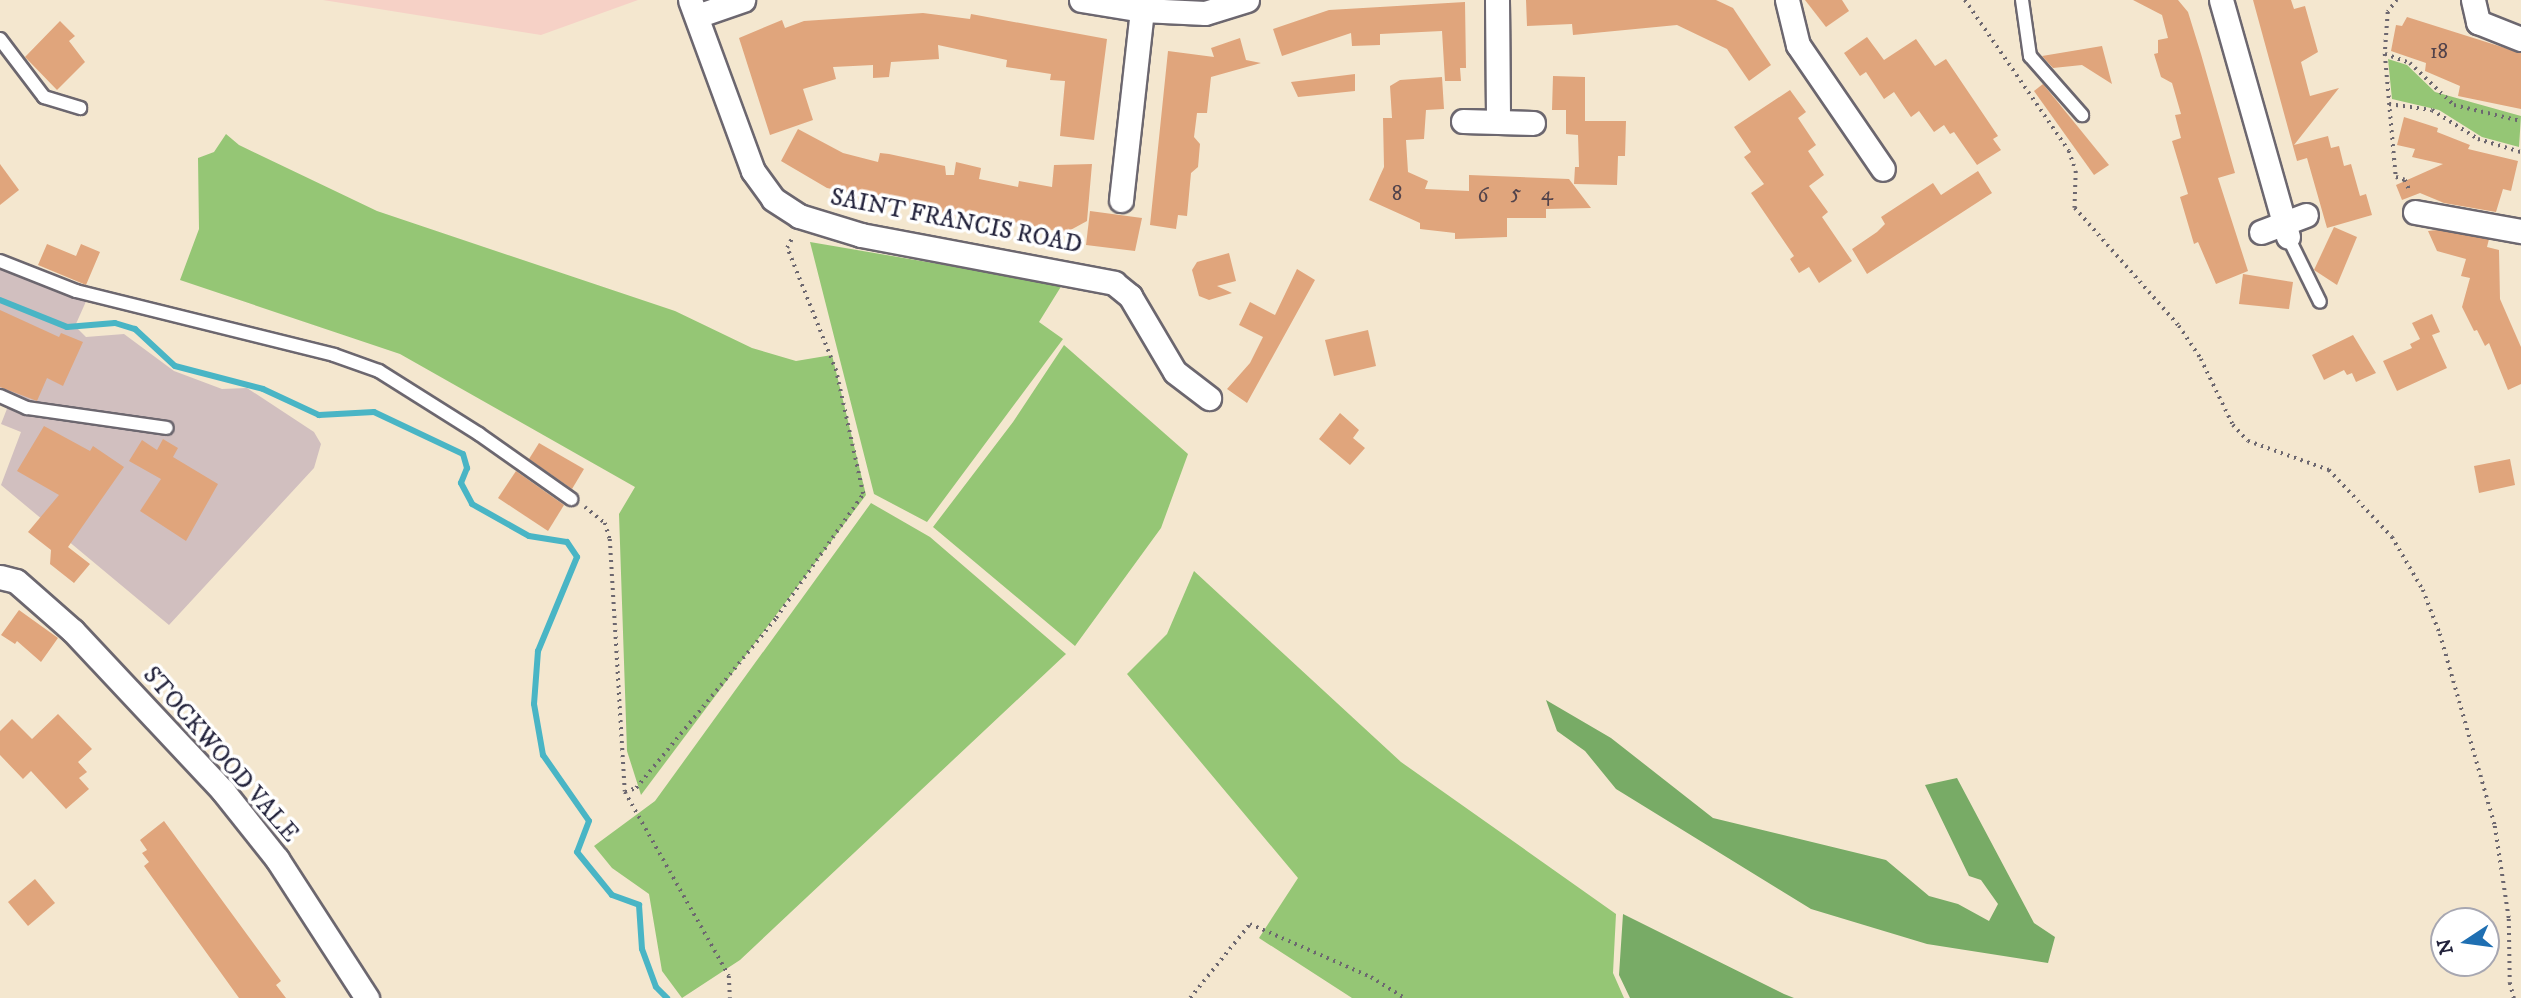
<!DOCTYPE html>
<html>
<head>
<meta charset="utf-8">
<style>
  body { margin:0 }
  #map { position:relative; width:2521px; height:998px; overflow:hidden; background:#f4e7cf; font-family:"IM FELL DW Pica",serif }
  div>[style] { position:absolute }
  [style*='--x'] { left:calc(var(--x)*1px); top:calc(var(--y)*1px); width:calc(var(--w)*1px); rotate:calc(var(--a)*1deg) }
  .built>* { inset:0; background:#f6d1c6 }
  .industrial>* { inset:0; background:#d1bfbf }
  .green>* { inset:0; background:#95c675 }
  .forest>* { inset:0; background:#78ab66 }
  .stream>* { height:6px; margin:-3px; padding:0 3px; transform-origin:3px; border-radius:3px; background:#49b5c5 }
  .building>* { inset:0; background:#e0a57c }
  .path>* { height:3.5px; margin-top:-1.75px; transform-origin:0; background:repeating-linear-gradient(90deg,#6c676f 0 2px,transparent 0 7px) }
  .roads { filter:drop-shadow(2px 0 #6c676f) drop-shadow(-2px 0 #6c676f) drop-shadow(0 2px #6c676f) drop-shadow(0 -2px #6c676f) }
  .service>* { height:12px; margin:-6px; padding:0 6px; transform-origin:6px; border-radius:6px; background:#fff }
  .minor>* { height:23px; margin:-11.5px; padding:0 11.5px; transform-origin:11.5px; border-radius:11.5px; background:#fff }
  span { translate:-50% -50%; white-space:nowrap; text-align:center; line-height:1.15; -webkit-text-stroke:7px #fff; paint-order:stroke }
  .number-label { font-size:21px; color:#52434b }
  .number-label span { -webkit-text-stroke-width:0 }
  .street-label { font-size:24px; color:#22223b }
  .north { position:absolute; left:2430px; top:907px; width:70px; height:70px; box-sizing:border-box; background:#fff; border:2px solid #a7a7b1; border-radius:50%; rotate:257deg; font-size:19px; font-weight:700; line-height:28px; text-align:center; color:#22223b }
  .north::after { content:''; display:block; margin:auto; width:24px; height:32px; background:#1f6fb2; clip-path:polygon(50% 0,100% 100%,50% 72%,0 100%) }
</style>
</head>
<body>
<div id="map">
  <div class="built">
    <div style="clip-path:polygon(323px 0,638px 0,541px 35px)"></div>
  </div>
  <div class="industrial">
    <div style="clip-path:polygon(0 263px,88px 297px,75px 326px,86px 337px,124px 334px,174px 371px,222px 389px,247px 388px,314px 432px,321px 444px,314px 468px,169px 625px,1px 485px,21px 432px,1px 424px,12px 396px,0 391px)"></div>
  </div>
  <div class="green">
    <div style="clip-path:polygon(2388px 59px,2407px 65px,2435px 92px,2521px 116px,2519px 147px,2482px 137px,2439px 110px,2392px 99px)"></div>
    <div style="clip-path:polygon(226px 134px,239px 145px,377px 211px,675px 311px,752px 348px,796px 361px,832px 355px,866px 495px,641px 795px,627px 751px,619px 514px,635px 487px,400px 354px,180px 280px,199px 229px,198px 158px,214px 152px)"></div>
    <div style="clip-path:polygon(810px 242px,1062px 285px,1039px 322px,1063px 339px,927px 522px,874px 494px)"></div>
    <div style="clip-path:polygon(1064px 345px,1188px 454px,1161px 528px,1075px 646px,933px 527px,1013px 422px)"></div>
    <div style="clip-path:polygon(871px 503px,930px 537px,1066px 654px,740px 960px,682px 998px,662px 971px,649px 894px,612px 868px,594px 846px,655px 801px)"></div>
    <div style="clip-path:polygon(1194px 571px,1401px 762px,1616px 914px,1613px 973px,1624px 998px,1352px 998px,1259px 938px,1298px 878px,1127px 674px,1167px 634px)"></div>
  </div>
  <div class="forest">
    <div style="clip-path:polygon(1546px 700px,1611px 738px,1713px 818px,1886px 860px,1929px 896px,1958px 904px,1989px 921px,1998px 904px,1981px 880px,1969px 876px,1925px 785px,1957px 778px,2034px 923px,2055px 937px,2048px 963px,1927px 944px,1811px 909px,1616px 789px,1585px 751px,1557px 731px)"></div>
    <div style="clip-path:polygon(1623px 914px,1784px 994px,1794px 998px,1630px 998px,1619px 975px)"></div>
  </div>
  <div class="stream">
    <div style="--x:0;--y:300;--w:72;--a:21.9"></div>
    <div style="--x:67;--y:327;--w:48;--a:-4.8"></div>
    <div style="--x:115;--y:323;--w:21;--a:17"></div>
    <div style="--x:135;--y:329;--w:54;--a:42.8"></div>
    <div style="--x:175;--y:366;--w:91;--a:14.6"></div>
    <div style="--x:263;--y:389;--w:62;--a:24.9"></div>
    <div style="--x:319;--y:415;--w:55;--a:-3.1"></div>
    <div style="--x:374;--y:412;--w:98;--a:25.3"></div>
    <div style="--x:463;--y:454;--w:15;--a:74"></div>
    <div style="--x:467;--y:468;--w:16;--a:112"></div>
    <div style="--x:461;--y:483;--w:24;--a:62"></div>
    <div style="--x:472;--y:504;--w:65;--a:29.3"></div>
    <div style="--x:529;--y:536;--w:38;--a:9"></div>
    <div style="--x:567;--y:542;--w:18;--a:56"></div>
    <div style="--x:577;--y:557;--w:102;--a:112.5"></div>
    <div style="--x:538;--y:651;--w:53;--a:94.3"></div>
    <div style="--x:534;--y:704;--w:52;--a:80"></div>
    <div style="--x:543;--y:755;--w:80;--a:55.1"></div>
    <div style="--x:589;--y:821;--w:33;--a:111"></div>
    <div style="--x:577;--y:852;--w:55;--a:50.9"></div>
    <div style="--x:612;--y:895;--w:29;--a:20"></div>
    <div style="--x:639;--y:905;--w:44;--a:86.1"></div>
    <div style="--x:642;--y:949;--w:40;--a:69.8"></div>
    <div style="--x:656;--y:987;--w:16;--a:45"></div>
  </div>
  <div class="building">
    <div style="clip-path:polygon(1526px 0,1716px 0,1733px 8px,1771px 65px,1749px 81px,1727px 49px,1677px 25px,1573px 35px,1572px 24px,1527px 26px)"></div>
    <div style="clip-path:polygon(1805px 0,1842px 0,1849px 11px,1826px 27px)"></div>
    <div style="clip-path:polygon(2133px 0,2178px 0,2188px 12px,2201px 54px,2235px 173px,2218px 178px,2248px 271px,2216px 284px,2198px 242px,2194px 244px,2180px 197px,2188px 194px,2172px 141px,2181px 138px,2175px 115px,2181px 114px,2172px 83px,2161px 77px,2154px 54px,2158px 53px,2158px 40px,2168px 38px,2162px 15px)"></div>
    <div style="clip-path:polygon(2253px 0,2291px 0,2294px 9px,2305px 6px,2318px 52px,2301px 62px,2310px 96px,2339px 88px,2294px 145px,2328px 136px,2331px 148px,2339px 146px,2344px 166px,2351px 164px,2360px 196px,2366px 194px,2372px 215px,2327px 228px,2307px 158px,2297px 161px)"></div>
    <div style="clip-path:polygon(1465px 2px,1466px 68px,1460px 68px,1461px 81px,1445px 81px,1442px 31px,1380px 34px,1380px 45px,1352px 46px,1351px 33px,1282px 56px,1273px 29px,1329px 10px)"></div>
    <div style="clip-path:polygon(923px 13px,970px 19px,971px 14px,1107px 39px,1094px 140px,1060px 136px,1065px 81px,1050px 80px,1051px 74px,1006px 67px,1007px 60px,938px 45px,939px 59px,891px 62px,889px 77px,873px 78px,873px 65px,833px 67px,836px 79px,803px 89px,813px 120px,770px 135px,739px 38px,782px 20px,785px 28px,804px 21px)"></div>
    <div style="clip-path:polygon(2407px 17px,2521px 53px,2521px 109px,2458px 96px,2460px 86px,2425px 71px,2426px 63px,2391px 51px,2396px 25px,2402px 26px)"></div>
    <div style="clip-path:polygon(60px 21px,75px 36px,69px 41px,85px 62px,57px 90px,25px 57px)"></div>
    <div style="clip-path:polygon(1867px 37px,1884px 60px,1916px 39px,1935px 66px,1946px 59px,1998px 136px,1993px 139px,2001px 150px,1977px 165px,1954px 132px,1950px 134px,1944px 125px,1934px 132px,1919px 111px,1911px 117px,1894px 92px,1884px 99px,1866px 72px,1860px 76px,1844px 53px)"></div>
    <div style="clip-path:polygon(1240px 38px,1246px 60px,1261px 63px,1211px 77px,1207px 113px,1197px 113px,1194px 137px,1200px 144px,1198px 167px,1191px 173px,1187px 216px,1178px 215px,1176px 229px,1150px 225px,1168px 51px,1214px 57px,1211px 48px)"></div>
    <div style="clip-path:polygon(2102px 46px,2112px 84px,2082px 65px,2053px 68px,2042px 56px)"></div>
    <div style="clip-path:polygon(1355px 74px,1355px 91px,1298px 97px,1291px 82px)"></div>
    <div style="clip-path:polygon(1553px 76px,1585px 77px,1585px 121px,1626px 121px,1625px 156px,1618px 156px,1617px 185px,1574px 184px,1575px 167px,1579px 167px,1578px 135px,1566px 134px,1566px 110px,1552px 110px)"></div>
    <div style="clip-path:polygon(1442px 77px,1444px 109px,1426px 110px,1424px 139px,1406px 140px,1408px 172px,1428px 181px,1425px 189px,1469px 191px,1469px 175px,1569px 179px,1591px 208px,1546px 209px,1546px 218px,1507px 218px,1507px 237px,1455px 239px,1455px 233px,1420px 229px,1420px 223px,1369px 200px,1384px 167px,1383px 118px,1392px 118px,1390px 86px,1400px 80px)"></div>
    <div style="clip-path:polygon(2043px 84px,2109px 165px,2094px 175px,2034px 91px)"></div>
    <div style="clip-path:polygon(1790px 90px,1806px 112px,1798px 118px,1816px 145px,1808px 151px,1824px 175px,1809px 186px,1828px 212px,1822px 217px,1852px 261px,1819px 283px,1809px 267px,1799px 273px,1790px 259px,1794px 256px,1751px 193px,1764px 184px,1744px 157px,1751px 152px,1734px 127px)"></div>
    <div style="clip-path:polygon(2404px 117px,2438px 128px,2437px 132px,2470px 145px,2468px 149px,2518px 161px,2511px 191px,2503px 189px,2496px 212px,2444px 203px,2420px 193px,2402px 200px,2396px 185px,2443px 164px,2412px 157px,2415px 149px,2397px 145px)"></div>
    <div style="clip-path:polygon(798px 129px,843px 153px,878px 162px,880px 153px,889px 154px,945px 166px,946px 175px,954px 175px,956px 162px,981px 168px,979px 179px,1018px 187px,1019px 181px,1052px 187px,1054px 165px,1092px 164px,1087px 221px,1065px 233px,1009px 221px,1008px 227px,827px 188px,781px 161px)"></div>
    <div style="clip-path:polygon(0 164px,19px 190px,0 205px)"></div>
    <div style="clip-path:polygon(1978px 171px,1992px 193px,1867px 274px,1852px 249px,1877px 232px,1885px 224px,1881px 217px,1933px 183px,1941px 195px)"></div>
    <div style="clip-path:polygon(1090px 211px,1142px 218px,1135px 251px,1086px 245px)"></div>
    <div style="clip-path:polygon(2334px 227px,2357px 237px,2337px 285px,2314px 270px)"></div>
    <div style="clip-path:polygon(2437px 230px,2489px 239px,2487px 247px,2499px 250px,2500px 299px,2521px 347px,2521px 384px,2508px 390px,2489px 343px,2485px 346px,2477px 330px,2474px 331px,2462px 307px,2470px 278px,2461px 276px,2466px 259px,2437px 251px,2428px 231px)"></div>
    <div style="clip-path:polygon(47px 244px,76px 256px,81px 244px,100px 252px,86px 285px,38px 265px)"></div>
    <div style="clip-path:polygon(1229px 253px,1236px 281px,1217px 286px,1232px 293px,1209px 300px,1199px 296px,1192px 270px,1197px 262px)"></div>
    <div style="clip-path:polygon(1297px 269px,1315px 280px,1247px 403px,1227px 389px,1250px 363px,1263px 337px,1239px 325px,1250px 302px,1275px 315px)"></div>
    <div style="clip-path:polygon(2243px 274px,2293px 282px,2289px 309px,2239px 304px)"></div>
    <div style="clip-path:polygon(0 310px,59px 337px,61px 333px,83px 342px,63px 386px,47px 378px,37px 401px,0 387px)"></div>
    <div style="clip-path:polygon(2432px 314px,2440px 332px,2432px 335px,2447px 368px,2397px 391px,2383px 361px,2412px 348px,2410px 344px,2420px 339px,2412px 323px)"></div>
    <div style="clip-path:polygon(1368px 330px,1376px 366px,1334px 376px,1325px 340px)"></div>
    <div style="clip-path:polygon(2353px 335px,2376px 373px,2356px 382px,2352px 373px,2347px 375px,2344px 370px,2324px 380px,2312px 355px)"></div>
    <div style="clip-path:polygon(1340px 413px,1359px 430px,1353px 438px,1365px 448px,1350px 465px,1319px 439px)"></div>
    <div style="clip-path:polygon(44px 426px,90px 451px,93px 446px,124px 467px,68px 547px,90px 564px,74px 583px,50px 564px,51px 550px,28px 532px,59px 495px,17px 471px)"></div>
    <div style="clip-path:polygon(163px 439px,178px 448px,173px 457px,218px 484px,186px 541px,140px 511px,161px 479px,129px 461px,142px 440px,157px 450px)"></div>
    <div style="clip-path:polygon(539px 443px,584px 469px,572px 489px,529px 459px)"></div>
    <div style="clip-path:polygon(2510px 459px,2515px 485px,2479px 493px,2474px 466px)"></div>
    <div style="clip-path:polygon(516px 471px,564px 505px,548px 531px,498px 498px)"></div>
    <div style="clip-path:polygon(19px 610px,58px 638px,41px 662px,17px 641px,15px 644px,1px 635px)"></div>
    <div style="clip-path:polygon(58px 714px,92px 749px,78px 762px,87px 772px,79px 778px,89px 789px,66px 809px,31px 771px,23px 779px,0 755px,0 731px,12px 719px,32px 739px)"></div>
    <div style="clip-path:polygon(164px 821px,281px 981px,276px 985px,286px 998px,239px 998px,144px 866px,149px 862px,142px 853px,147px 850px,140px 840px)"></div>
    <div style="clip-path:polygon(35px 879px,55px 903px,28px 926px,8px 902px)"></div>
  </div>
  <div class="path">
    <div style="--x:1965;--y:0;--w:183;--a:55.4"></div>
    <div style="--x:2069;--y:151;--w:21;--a:71"></div>
    <div style="--x:2076;--y:171;--w:37;--a:92"></div>
    <div style="--x:2075;--y:208;--w:157;--a:48.6"></div>
    <div style="--x:2179;--y:326;--w:40;--a:56"></div>
    <div style="--x:2201;--y:359;--w:73;--a:64.1"></div>
    <div style="--x:2233;--y:425;--w:22;--a:47"></div>
    <div style="--x:2248;--y:441;--w:86;--a:19.7"></div>
    <div style="--x:2329;--y:470;--w:92;--a:46.8"></div>
    <div style="--x:2392;--y:537;--w:61;--a:59.7"></div>
    <div style="--x:2423;--y:590;--w:47;--a:68.9"></div>
    <div style="--x:2440;--y:634;--w:200;--a:74"></div>
    <div style="--x:2495;--y:826;--w:94;--a:81.4"></div>
    <div style="--x:2509;--y:919;--w:64;--a:89.1"></div>
    <div style="--x:2510;--y:983;--w:16;--a:75"></div>
    <div style="--x:2397;--y:0;--w:15;--a:127"></div>
    <div style="--x:2388;--y:12;--w:42;--a:94.1"></div>
    <div style="--x:2385;--y:54;--w:123;--a:84.9"></div>
    <div style="--x:2396;--y:177;--w:9;--a:18"></div>
    <div style="--x:2405;--y:180;--w:12;--a:66"></div>
    <div style="--x:2385;--y:54;--w:27;--a:20"></div>
    <div style="--x:2410;--y:63;--w:61;--a:43.7"></div>
    <div style="--x:2454;--y:105;--w:69;--a:13.4"></div>
    <div style="--x:2389;--y:104;--w:43;--a:7.9"></div>
    <div style="--x:2432;--y:110;--w:54;--a:32.2"></div>
    <div style="--x:2478;--y:139;--w:45;--a:16.8"></div>
    <div style="--x:585;--y:507;--w:26;--a:39"></div>
    <div style="--x:605;--y:523;--w:17;--a:73"></div>
    <div style="--x:610;--y:539;--w:253;--a:86.6"></div>
    <div style="--x:625;--y:792;--w:211;--a:60.5"></div>
    <div style="--x:729;--y:976;--w:22;--a:87"></div>
    <div style="--x:625;--y:792;--w:12;--a:-20"></div>
    <div style="--x:636;--y:788;--w:220;--a:-50.5"></div>
    <div style="--x:776;--y:618;--w:151;--a:-54.9"></div>
    <div style="--x:863;--y:494;--w:126;--a:-102.4"></div>
    <div style="--x:836;--y:371;--w:132;--a:-111.7"></div>
    <div style="--x:787;--y:248;--w:13;--a:-63"></div>
    <div style="--x:1190;--y:998;--w:95;--a:-51"></div>
    <div style="--x:1250;--y:924;--w:132;--a:23.7"></div>
    <div style="--x:1371;--y:977;--w:39;--a:32"></div>
  </div>
  <div class="roads">
    <div class="service">
      <div style="--x:2022;--y:0;--w:57;--a:81.9"></div>
      <div style="--x:2030;--y:56;--w:79;--a:48.6"></div>
      <div style="--x:0;--y:39;--w:73;--a:52.8"></div>
      <div style="--x:44;--y:97;--w:38;--a:17"></div>
      <div style="--x:2288;--y:237;--w:72;--a:63.8"></div>
      <div style="--x:0;--y:261;--w:82;--a:21.5"></div>
      <div style="--x:76;--y:291;--w:266;--a:13.9"></div>
      <div style="--x:334;--y:355;--w:48;--a:19.6"></div>
      <div style="--x:379;--y:371;--w:118;--a:32.2"></div>
      <div style="--x:479;--y:434;--w:113;--a:35.2"></div>
      <div style="--x:0;--y:396;--w:30;--a:24"></div>
      <div style="--x:27;--y:408;--w:141;--a:8.1"></div>
    </div>
    <div class="minor">
      <div style="--x:690;--y:0;--w:182;--a:69.8"></div>
      <div style="--x:753;--y:171;--w:34;--a:54"></div>
      <div style="--x:773;--y:199;--w:31;--a:33"></div>
      <div style="--x:799;--y:216;--w:65;--a:17"></div>
      <div style="--x:861;--y:235;--w:258;--a:10.7"></div>
      <div style="--x:1114;--y:283;--w:21;--a:39"></div>
      <div style="--x:1130;--y:296;--w:88;--a:59.4"></div>
      <div style="--x:1175;--y:372;--w:43;--a:37.4"></div>
      <div style="--x:1081;--y:0;--w:62;--a:9.3"></div>
      <div style="--x:1142;--y:10;--w:63;--a:2.7"></div>
      <div style="--x:1205;--y:13;--w:44;--a:-17.2"></div>
      <div style="--x:1497;--y:0;--w:121;--a:89.5"></div>
      <div style="--x:1787;--y:0;--w:46;--a:76.3"></div>
      <div style="--x:1798;--y:45;--w:150;--a:55.6"></div>
      <div style="--x:2221;--y:0;--w:246;--a:74.2"></div>
      <div style="--x:2473;--y:0;--w:23;--a:77"></div>
      <div style="--x:2478;--y:22;--w:46;--a:21.6"></div>
      <div style="--x:697;--y:16;--w:49;--a:-19.2"></div>
      <div style="--x:1463;--y:121;--w:70;--a:1.6"></div>
      <div style="--x:1121;--y:200;--w:191;--a:-83.7"></div>
      <div style="--x:2415;--y:212;--w:108;--a:10.2"></div>
      <div style="--x:2261;--y:232;--w:48;--a:-20.7"></div>
      <div style="--x:0;--y:577;--w:16;--a:14"></div>
      <div style="--x:16;--y:581;--w:76;--a:41.3"></div>
      <div style="--x:73;--y:631;--w:219;--a:46.8"></div>
      <div style="--x:223;--y:791;--w:87;--a:51.5"></div>
      <div style="--x:277;--y:859;--w:166;--a:57.1"></div>
    </div>
  </div>
  <div class="number-label">
    <span style="left:2439px;top:52px">18</span>
    <span style="left:1516px;top:193px">5</span>
    <span style="left:1397px;top:194px">8</span>
    <span style="left:1547px;top:194px">4</span>
    <span style="left:1483px;top:196px">6</span>
  </div>
  <div class="street-label">
    <span style="left:956px;top:222px;rotate:11deg">SAINT FRANCIS ROAD</span>
    <span style="left:220px;top:755px;rotate:49deg">STOCKWOOD VALE</span>
  </div>
  <div class="north">N</div>
</div>
</body>
</html>
